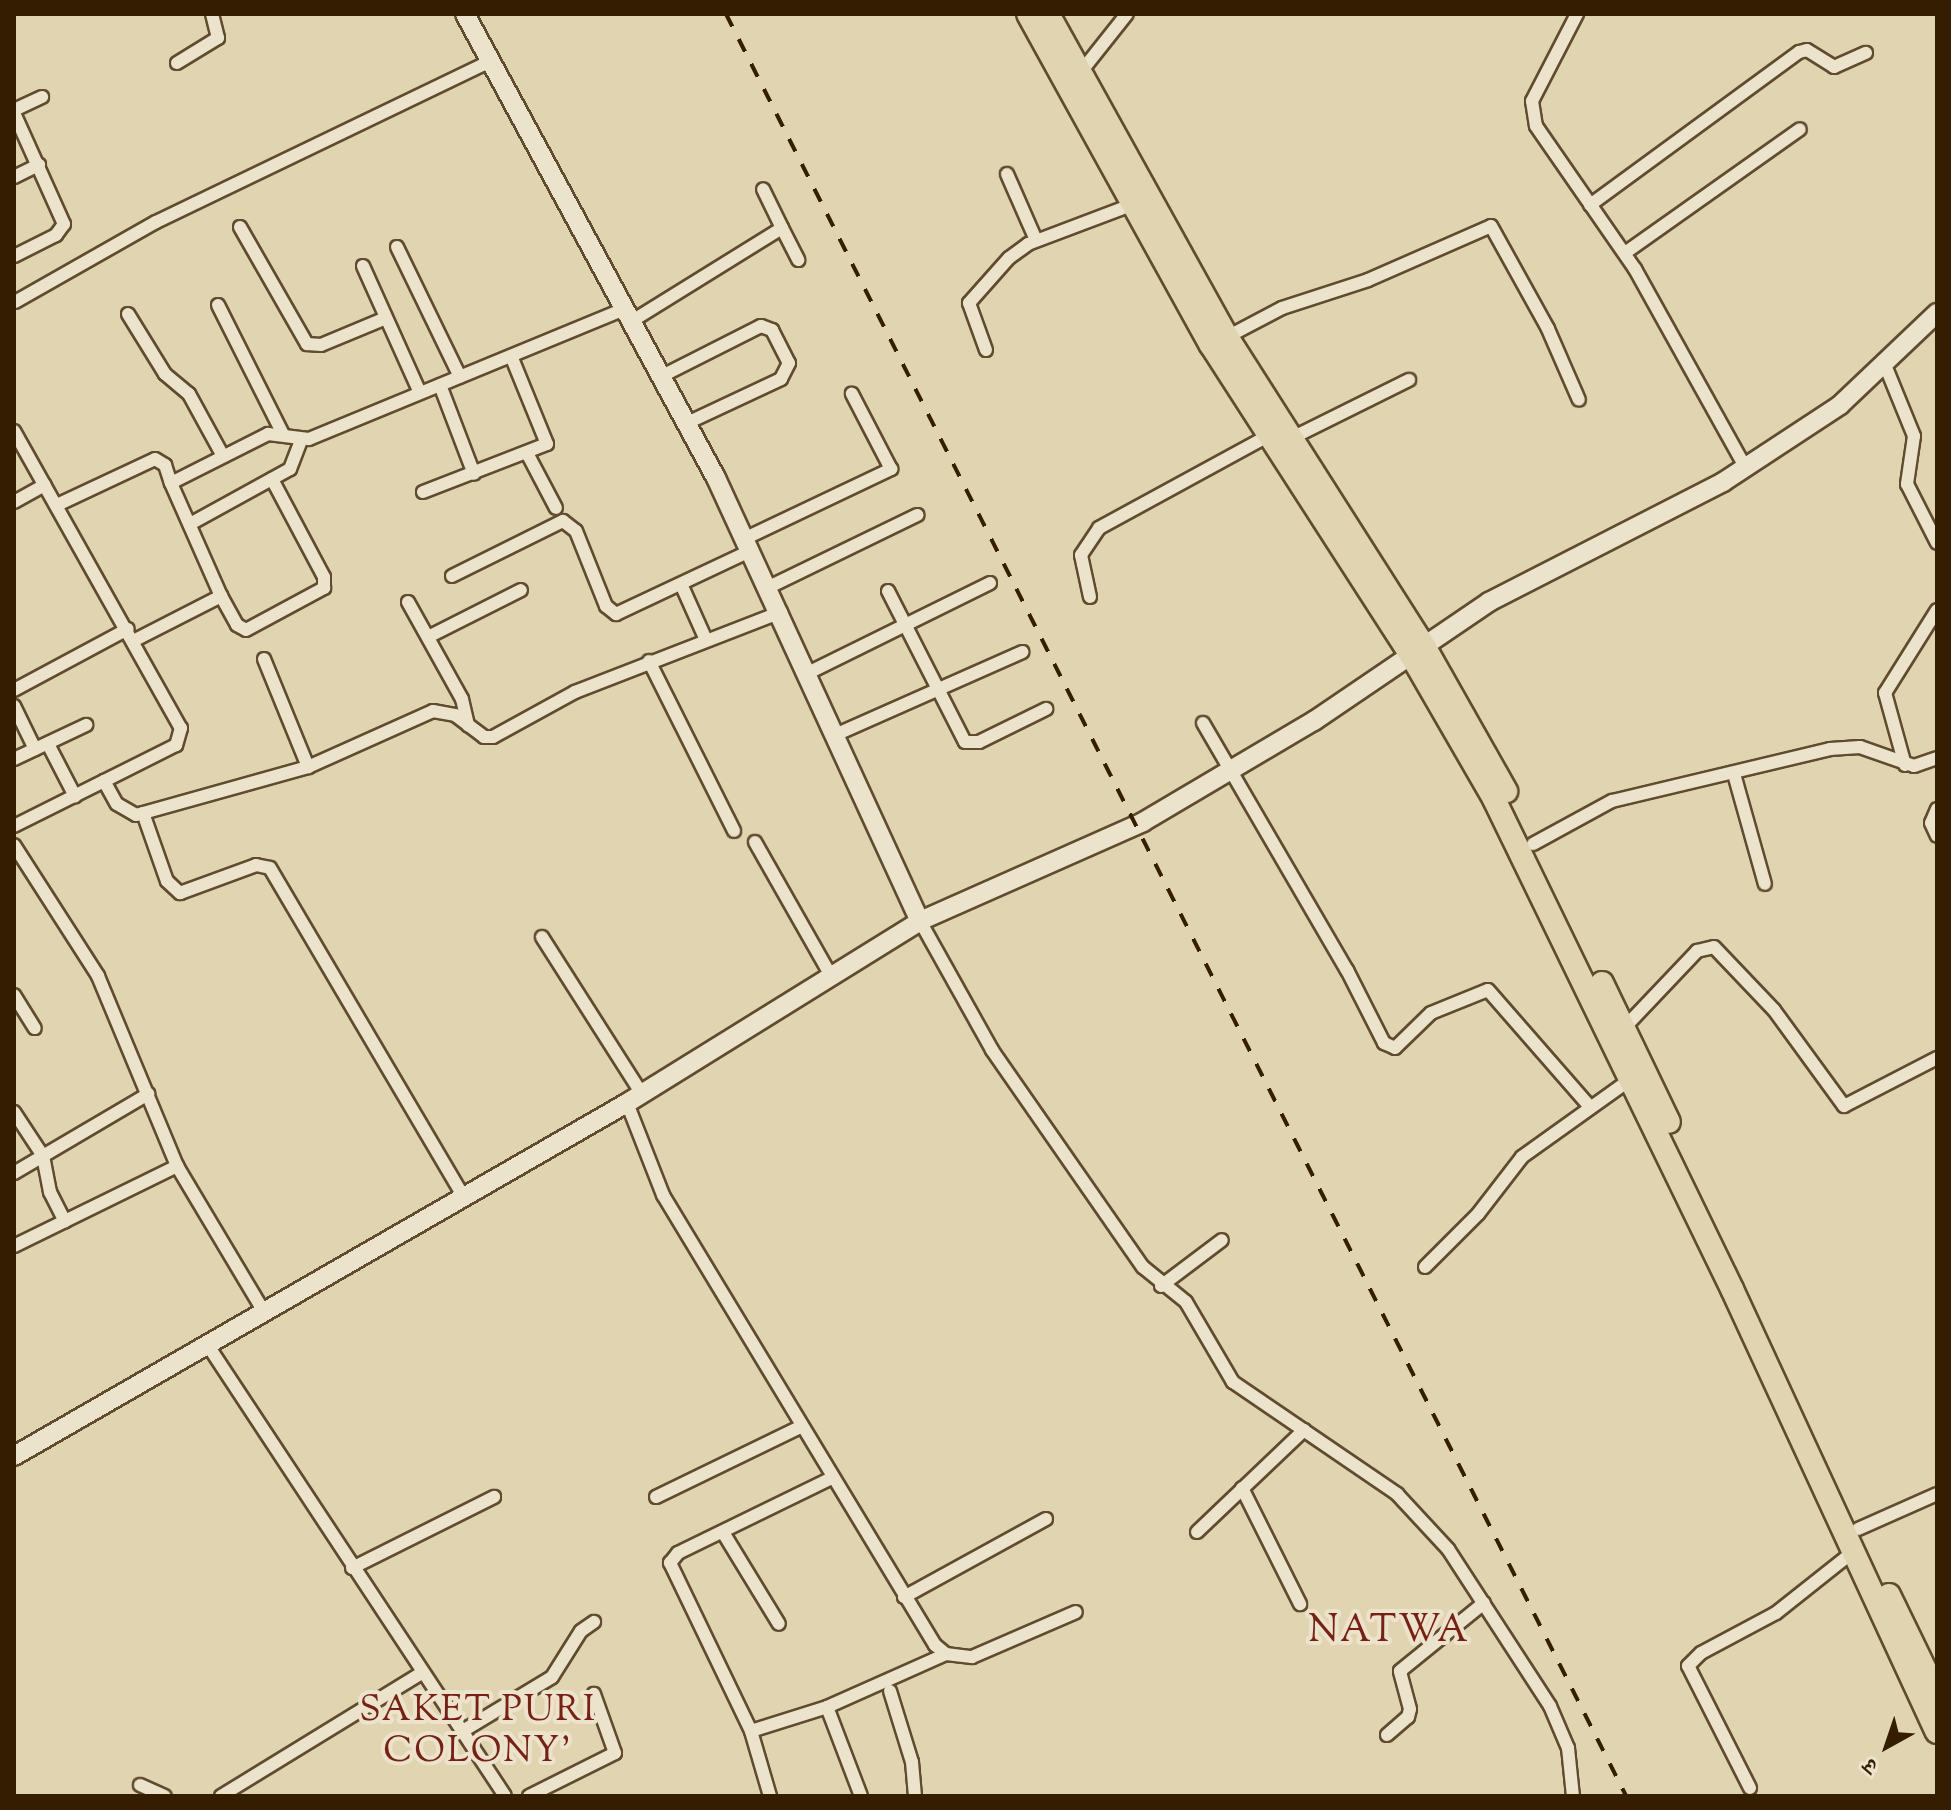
<!DOCTYPE html>
<html>
<head>
<meta charset="utf-8">
<style>
  body { margin:0 }
  #map { position:relative; width:1951px; height:1810px; overflow:hidden; background:#e0d4b1; font-family:"Sorts Mill Goudy","Noto Serif Devanagari",serif }
  div>[style] { position:absolute }
  [style*='--x'] { left:calc(var(--x)*1px); top:calc(var(--y)*1px); width:calc(var(--w)*1px); rotate:calc(var(--a)*1deg) }
  .roads { filter:drop-shadow(2px 0 #604b2e) drop-shadow(-2px 0 #604b2e) drop-shadow(0 2px #604b2e) drop-shadow(0 -2px #604b2e) }
  .street>* { height:12px; margin:-6px; padding:0 6px; transform-origin:6px; border-radius:6px; background:#ebe3cc }
  .secondary>* { height:18px; margin:-9px; padding:0 9px; transform-origin:9px; border-radius:9px; background:#ebe3cc }
  .highway>* { height:22px; margin:-11px; padding:0 11px; transform-origin:11px; border-radius:11px; background:#e0d4b1 }
  .rail>* { height:4px; margin-top:-2px; transform-origin:0; background:repeating-linear-gradient(90deg,#351d02 0 14px,transparent 0 28px) }
  span { translate:-50% -50%; white-space:nowrap; text-align:center; line-height:1.15; -webkit-text-stroke:8px #ebe3cc; paint-order:stroke }
  .neighbourhood-label { font-size:36px; color:#7a1f14; letter-spacing:2px }
  .quarter-label { font-size:38px; color:#7a1f14; letter-spacing:2px }
  .frame { position:absolute; inset:0; border:16px solid #351d02; pointer-events:none }
  .north { position:absolute; left:1847px; top:1706px; width:80px; height:80px; -webkit-text-stroke:6px #ebe3cc; paint-order:stroke; rotate:220deg; font-size:22px; font-weight:700; line-height:32px; text-align:center; color:#351d02 }
  .north::after { content:''; display:block; margin:auto; width:28px; height:36px; background:#351d02; clip-path:polygon(50% 0,100% 100%,50% 72%,0 100%) }
</style>
</head>
<body>
<div id="map">
  <div class="roads">
    <div class="street">
      <div style="--x:1577;--y:14;--w:98;--a:117.3"></div>
      <div style="--x:1532;--y:101;--w:25;--a:81"></div>
      <div style="--x:1536;--y:126;--w:174;--a:55.3"></div>
      <div style="--x:1635;--y:269;--w:227;--a:60.9"></div>
      <div style="--x:177;--y:63;--w:48;--a:-31.4"></div>
      <div style="--x:218;--y:38;--w:25;--a:-104"></div>
      <div style="--x:1080;--y:73;--w:75;--a:-51.5"></div>
      <div style="--x:14;--y:110;--w:31;--a:-25"></div>
      <div style="--x:14;--y:113;--w:122;--a:65.8"></div>
      <div style="--x:64;--y:224;--w:14;--a:126"></div>
      <div style="--x:56;--y:235;--w:47;--a:153.4"></div>
      <div style="--x:1007;--y:174;--w:72;--a:66.3"></div>
      <div style="--x:14;--y:177;--w:28;--a:-26"></div>
      <div style="--x:1590;--y:205;--w:259;--a:-36.2"></div>
      <div style="--x:1799;--y:52;--w:8;--a:-14"></div>
      <div style="--x:1807;--y:50;--w:32;--a:32"></div>
      <div style="--x:1834;--y:67;--w:35;--a:-24"></div>
      <div style="--x:240;--y:227;--w:135;--a:60.2"></div>
      <div style="--x:307;--y:344;--w:14;--a:4"></div>
      <div style="--x:321;--y:345;--w:70;--a:-22.6"></div>
      <div style="--x:782;--y:228;--w:36;--a:63"></div>
      <div style="--x:397;--y:247;--w:144;--a:64.1"></div>
      <div style="--x:1625;--y:253;--w:214;--a:-35.3"></div>
      <div style="--x:363;--y:266;--w:139;--a:65.8"></div>
      <div style="--x:15;--y:302;--w:162;--a:-29.6"></div>
      <div style="--x:156;--y:222;--w:372;--a:-25.7"></div>
      <div style="--x:218;--y:305;--w:144;--a:63.3"></div>
      <div style="--x:128;--y:314;--w:70;--a:58.3"></div>
      <div style="--x:165;--y:374;--w:31;--a:40"></div>
      <div style="--x:189;--y:394;--w:71;--a:61.3"></div>
      <div style="--x:632;--y:321;--w:176;--a:-31.8"></div>
      <div style="--x:782;--y:228;--w:43;--a:-116"></div>
      <div style="--x:1227;--y:337;--w:62;--a:-27.8"></div>
      <div style="--x:1282;--y:308;--w:90;--a:-18"></div>
      <div style="--x:1368;--y:280;--w:134;--a:-23.7"></div>
      <div style="--x:1491;--y:226;--w:118;--a:61"></div>
      <div style="--x:1548;--y:329;--w:77;--a:66.4"></div>
      <div style="--x:986;--y:350;--w:50;--a:-109.9"></div>
      <div style="--x:969;--y:303;--w:60;--a:-48.4"></div>
      <div style="--x:1009;--y:258;--w:24;--a:-36"></div>
      <div style="--x:1028;--y:244;--w:110;--a:-20.7"></div>
      <div style="--x:1885;--y:365;--w:77;--a:67.8"></div>
      <div style="--x:1914;--y:436;--w:49;--a:98.3"></div>
      <div style="--x:1907;--y:484;--w:66;--a:63"></div>
      <div style="--x:662;--y:376;--w:111;--a:-26.8"></div>
      <div style="--x:761;--y:326;--w:12;--a:20"></div>
      <div style="--x:772;--y:330;--w:37;--a:63"></div>
      <div style="--x:789;--y:363;--w:18;--a:117"></div>
      <div style="--x:781;--y:379;--w:104;--a:154.9"></div>
      <div style="--x:440;--y:385;--w:95;--a:69.1"></div>
      <div style="--x:14;--y:431;--w:341;--a:60.7"></div>
      <div style="--x:181;--y:728;--w:18;--a:106"></div>
      <div style="--x:176;--y:745;--w:80;--a:153.4"></div>
      <div style="--x:1290;--y:439;--w:133;--a:-26.4"></div>
      <div style="--x:527;--y:453;--w:62;--a:62.2"></div>
      <div style="--x:423;--y:492;--w:133;--a:-21.2"></div>
      <div style="--x:547;--y:444;--w:95;--a:-112.2"></div>
      <div style="--x:14;--y:502;--w:35;--a:-29"></div>
      <div style="--x:57;--y:505;--w:108;--a:-25.1"></div>
      <div style="--x:155;--y:459;--w:12;--a:31"></div>
      <div style="--x:165;--y:465;--w:19;--a:72"></div>
      <div style="--x:190;--y:524;--w:114;--a:-28.8"></div>
      <div style="--x:290;--y:469;--w:31;--a:-69"></div>
      <div style="--x:746;--y:538;--w:161;--a:-25.4"></div>
      <div style="--x:891;--y:469;--w:85;--a:-117.5"></div>
      <div style="--x:452;--y:576;--w:124;--a:-26.4"></div>
      <div style="--x:563;--y:521;--w:16;--a:38"></div>
      <div style="--x:576;--y:531;--w:81;--a:68.2"></div>
      <div style="--x:606;--y:606;--w:13;--a:39"></div>
      <div style="--x:616;--y:614;--w:150;--a:-25.2"></div>
      <div style="--x:681;--y:584;--w:61;--a:65.9"></div>
      <div style="--x:769;--y:587;--w:165;--a:-25.9"></div>
      <div style="--x:888;--y:591;--w:169;--a:63"></div>
      <div style="--x:965;--y:742;--w:14;--a:0"></div>
      <div style="--x:979;--y:742;--w:75;--a:-26.2"></div>
      <div style="--x:221;--y:596;--w:33;--a:61"></div>
      <div style="--x:237;--y:625;--w:10;--a:29"></div>
      <div style="--x:246;--y:630;--w:89;--a:-28.3"></div>
      <div style="--x:324;--y:588;--w:11;--a:-90"></div>
      <div style="--x:324;--y:577;--w:111;--a:-118"></div>
      <div style="--x:1090;--y:597;--w:43;--a:-102.1"></div>
      <div style="--x:1081;--y:555;--w:32;--a:-56"></div>
      <div style="--x:1099;--y:528;--w:192;--a:-28.6"></div>
      <div style="--x:408;--y:602;--w:111;--a:60.9"></div>
      <div style="--x:462;--y:699;--w:27;--a:77"></div>
      <div style="--x:428;--y:637;--w:104;--a:-26.8"></div>
      <div style="--x:135;--y:640;--w:97;--a:-27.1"></div>
      <div style="--x:221;--y:596;--w:124;--a:-113.9"></div>
      <div style="--x:171;--y:483;--w:109;--a:-26.8"></div>
      <div style="--x:268;--y:434;--w:41;--a:7"></div>
      <div style="--x:309;--y:439;--w:342;--a:-22.4"></div>
      <div style="--x:264;--y:659;--w:117;--a:67.8"></div>
      <div style="--x:649;--y:661;--w:190;--a:63.4"></div>
      <div style="--x:808;--y:673;--w:203;--a:-26.3"></div>
      <div style="--x:14;--y:690;--w:129;--a:-28.2"></div>
      <div style="--x:14;--y:706;--w:48;--a:64"></div>
      <div style="--x:1203;--y:723;--w:286;--a:59.8"></div>
      <div style="--x:1347;--y:970;--w:82;--a:63.1"></div>
      <div style="--x:1384;--y:1043;--w:12;--a:24"></div>
      <div style="--x:1395;--y:1048;--w:50;--a:-44.2"></div>
      <div style="--x:1431;--y:1013;--w:61;--a:-22"></div>
      <div style="--x:1488;--y:990;--w:155;--a:48.9"></div>
      <div style="--x:835;--y:735;--w:205;--a:-23.9"></div>
      <div style="--x:48;--y:744;--w:59;--a:62.6"></div>
      <div style="--x:14;--y:759;--w:80;--a:-25.3"></div>
      <div style="--x:1905;--y:765;--w:75;--a:-105.5"></div>
      <div style="--x:1885;--y:693;--w:98;--a:-57.9"></div>
      <div style="--x:1734;--y:774;--w:114;--a:74.3"></div>
      <div style="--x:1937;--y:809;--w:15;--a:113"></div>
      <div style="--x:1931;--y:823;--w:14;--a:65"></div>
      <div style="--x:143;--y:813;--w:72;--a:70.6"></div>
      <div style="--x:167;--y:881;--w:18;--a:43"></div>
      <div style="--x:180;--y:893;--w:81;--a:-20.2"></div>
      <div style="--x:256;--y:865;--w:14;--a:12"></div>
      <div style="--x:270;--y:868;--w:381;--a:59.5"></div>
      <div style="--x:14;--y:826;--w:101;--a:-26.6"></div>
      <div style="--x:104;--y:781;--w:26;--a:61"></div>
      <div style="--x:117;--y:804;--w:22;--a:30"></div>
      <div style="--x:136;--y:815;--w:179;--a:-15.6"></div>
      <div style="--x:308;--y:767;--w:137;--a:-24.1"></div>
      <div style="--x:433;--y:711;--w:22;--a:10"></div>
      <div style="--x:455;--y:715;--w:36;--a:37"></div>
      <div style="--x:484;--y:737;--w:9;--a:0"></div>
      <div style="--x:493;--y:737;--w:94;--a:-28.8"></div>
      <div style="--x:575;--y:692;--w:221;--a:-21.2"></div>
      <div style="--x:755;--y:842;--w:154;--a:60.4"></div>
      <div style="--x:1533;--y:844;--w:90;--a:-28.6"></div>
      <div style="--x:1612;--y:801;--w:224;--a:-13.4"></div>
      <div style="--x:1830;--y:749;--w:30;--a:-4"></div>
      <div style="--x:1860;--y:747;--w:57;--a:19.4"></div>
      <div style="--x:1914;--y:766;--w:24;--a:-19"></div>
      <div style="--x:14;--y:845;--w:156;--a:57.3"></div>
      <div style="--x:98;--y:976;--w:206;--a:67.4"></div>
      <div style="--x:177;--y:1166;--w:170;--a:59.2"></div>
      <div style="--x:920;--y:921;--w:148;--a:60.8"></div>
      <div style="--x:992;--y:1050;--w:264;--a:55.2"></div>
      <div style="--x:1143;--y:1267;--w:55;--a:39.1"></div>
      <div style="--x:1186;--y:1302;--w:93;--a:59.6"></div>
      <div style="--x:1233;--y:1382;--w:199;--a:34.3"></div>
      <div style="--x:1397;--y:1494;--w:75;--a:47.2"></div>
      <div style="--x:1448;--y:1549;--w:187;--a:57"></div>
      <div style="--x:1550;--y:1706;--w:46;--a:66.8"></div>
      <div style="--x:1568;--y:1748;--w:48;--a:84.1"></div>
      <div style="--x:542;--y:937;--w:186;--a:57.5"></div>
      <div style="--x:14;--y:995;--w:39;--a:58"></div>
      <div style="--x:1625;--y:1027;--w:105;--a:-46.5"></div>
      <div style="--x:1697;--y:951;--w:17;--a:-13"></div>
      <div style="--x:1714;--y:947;--w:87;--a:46.4"></div>
      <div style="--x:1774;--y:1010;--w:119;--a:53.9"></div>
      <div style="--x:1844;--y:1106;--w:105;--a:-27.3"></div>
      <div style="--x:627;--y:1103;--w:99;--a:68.6"></div>
      <div style="--x:663;--y:1195;--w:526;--a:58.85"></div>
      <div style="--x:935;--y:1645;--w:14;--a:39"></div>
      <div style="--x:946;--y:1654;--w:26;--a:7"></div>
      <div style="--x:972;--y:1657;--w:113;--a:-23.4"></div>
      <div style="--x:14;--y:1112;--w:53;--a:56.6"></div>
      <div style="--x:43;--y:1156;--w:37;--a:79"></div>
      <div style="--x:50;--y:1192;--w:33;--a:63"></div>
      <div style="--x:14;--y:1173;--w:156;--a:-30.5"></div>
      <div style="--x:14;--y:1246;--w:182;--a:-26.1"></div>
      <div style="--x:1425;--y:1267;--w:75;--a:-45"></div>
      <div style="--x:1478;--y:1214;--w:72;--a:-52.3"></div>
      <div style="--x:1522;--y:1157;--w:134;--a:-35.6"></div>
      <div style="--x:1161;--y:1286;--w:76;--a:-37"></div>
      <div style="--x:207;--y:1344;--w:541;--a:56.6"></div>
      <div style="--x:1242;--y:1488;--w:130;--a:63.4"></div>
      <div style="--x:656;--y:1497;--w:162;--a:-25.9"></div>
      <div style="--x:1858;--y:1529;--w:86;--a:-23.9"></div>
      <div style="--x:1197;--y:1532;--w:148;--a:-43.6"></div>
      <div style="--x:724;--y:1534;--w:105;--a:58.6"></div>
      <div style="--x:352;--y:1568;--w:159;--a:-26.6"></div>
      <div style="--x:904;--y:1597;--w:162;--a:-28.8"></div>
      <div style="--x:890;--y:1691;--w:74;--a:72.8"></div>
      <div style="--x:912;--y:1762;--w:34;--a:85"></div>
      <div style="--x:827;--y:1707;--w:95;--a:69.1"></div>
      <div style="--x:751;--y:1731;--w:80;--a:-17.5"></div>
      <div style="--x:827;--y:1707;--w:130;--a:-24"></div>
      <div style="--x:461;--y:1732;--w:106;--a:-31.1"></div>
      <div style="--x:552;--y:1677;--w:54;--a:-57.8"></div>
      <div style="--x:581;--y:1631;--w:16;--a:-35"></div>
      <div style="--x:1387;--y:1735;--w:28;--a:-41"></div>
      <div style="--x:1408;--y:1717;--w:8;--a:-76"></div>
      <div style="--x:1410;--y:1709;--w:39;--a:-105"></div>
      <div style="--x:1400;--y:1671;--w:108;--a:-39"></div>
      <div style="--x:140;--y:1785;--w:27;--a:24"></div>
      <div style="--x:1750;--y:1788;--w:137;--a:-116.9"></div>
      <div style="--x:1688;--y:1666;--w:18;--a:-45"></div>
      <div style="--x:1701;--y:1653;--w:85;--a:-28.1"></div>
      <div style="--x:1776;--y:1613;--w:98;--a:-38.4"></div>
      <div style="--x:221;--y:1796;--w:236;--a:-31.5"></div>
      <div style="--x:529;--y:1796;--w:96;--a:-26.6"></div>
      <div style="--x:615;--y:1753;--w:63;--a:-109.6"></div>
      <div style="--x:770;--y:1796;--w:68;--a:-106.3"></div>
      <div style="--x:751;--y:1731;--w:187;--a:-115.7"></div>
      <div style="--x:670;--y:1563;--w:13;--a:-51"></div>
      <div style="--x:678;--y:1553;--w:171;--a:-26"></div>
    </div>
    <div class="secondary">
      <div style="--x:465;--y:14;--w:528;--a:61.59"></div>
      <div style="--x:716;--y:478;--w:488;--a:65.3"></div>
      <div style="--x:14;--y:1456;--w:707;--a:-29.94"></div>
      <div style="--x:627;--y:1103;--w:345;--a:-31.8"></div>
      <div style="--x:920;--y:921;--w:244;--a:-23.9"></div>
      <div style="--x:1143;--y:822;--w:199;--a:-30.6"></div>
      <div style="--x:1314;--y:721;--w:212;--a:-34.2"></div>
      <div style="--x:1489;--y:602;--w:263;--a:-27.1"></div>
      <div style="--x:1723;--y:482;--w:140;--a:-33.3"></div>
      <div style="--x:1840;--y:405;--w:134;--a:-43.5"></div>
    </div>
    <div class="highway">
      <div style="--x:1028;--y:14;--w:378;--a:61.1"></div>
      <div style="--x:1211;--y:345;--w:369;--a:57.2"></div>
      <div style="--x:1411;--y:655;--w:166;--a:60"></div>
      <div style="--x:1494;--y:799;--w:545;--a:64.09"></div>
      <div style="--x:1732;--y:1289;--w:488;--a:65.2"></div>
      <div style="--x:1048;--y:14;--w:369;--a:61"></div>
      <div style="--x:1227;--y:337;--w:366;--a:57.5"></div>
      <div style="--x:1424;--y:646;--w:167;--a:60.5"></div>
      <div style="--x:1602;--y:983;--w:154;--a:64.3"></div>
      <div style="--x:1889;--y:1595;--w:110;--a:64.1"></div>
    </div>
  </div>
  <div class="rail">
    <div style="--x:726;--y:14;--w:1996;--a:63.2"></div>
  </div>
  <div class="neighbourhood-label">
    <span style="left:478px;top:1732px">SAKET PURI<br>COLONY'</span>
  </div>
  <div class="quarter-label">
    <span style="left:1389px;top:1633px">NATWA</span>
  </div>
  <div class="frame"></div>
  <div class="north">उ</div>
</div>
</body>
</html>
